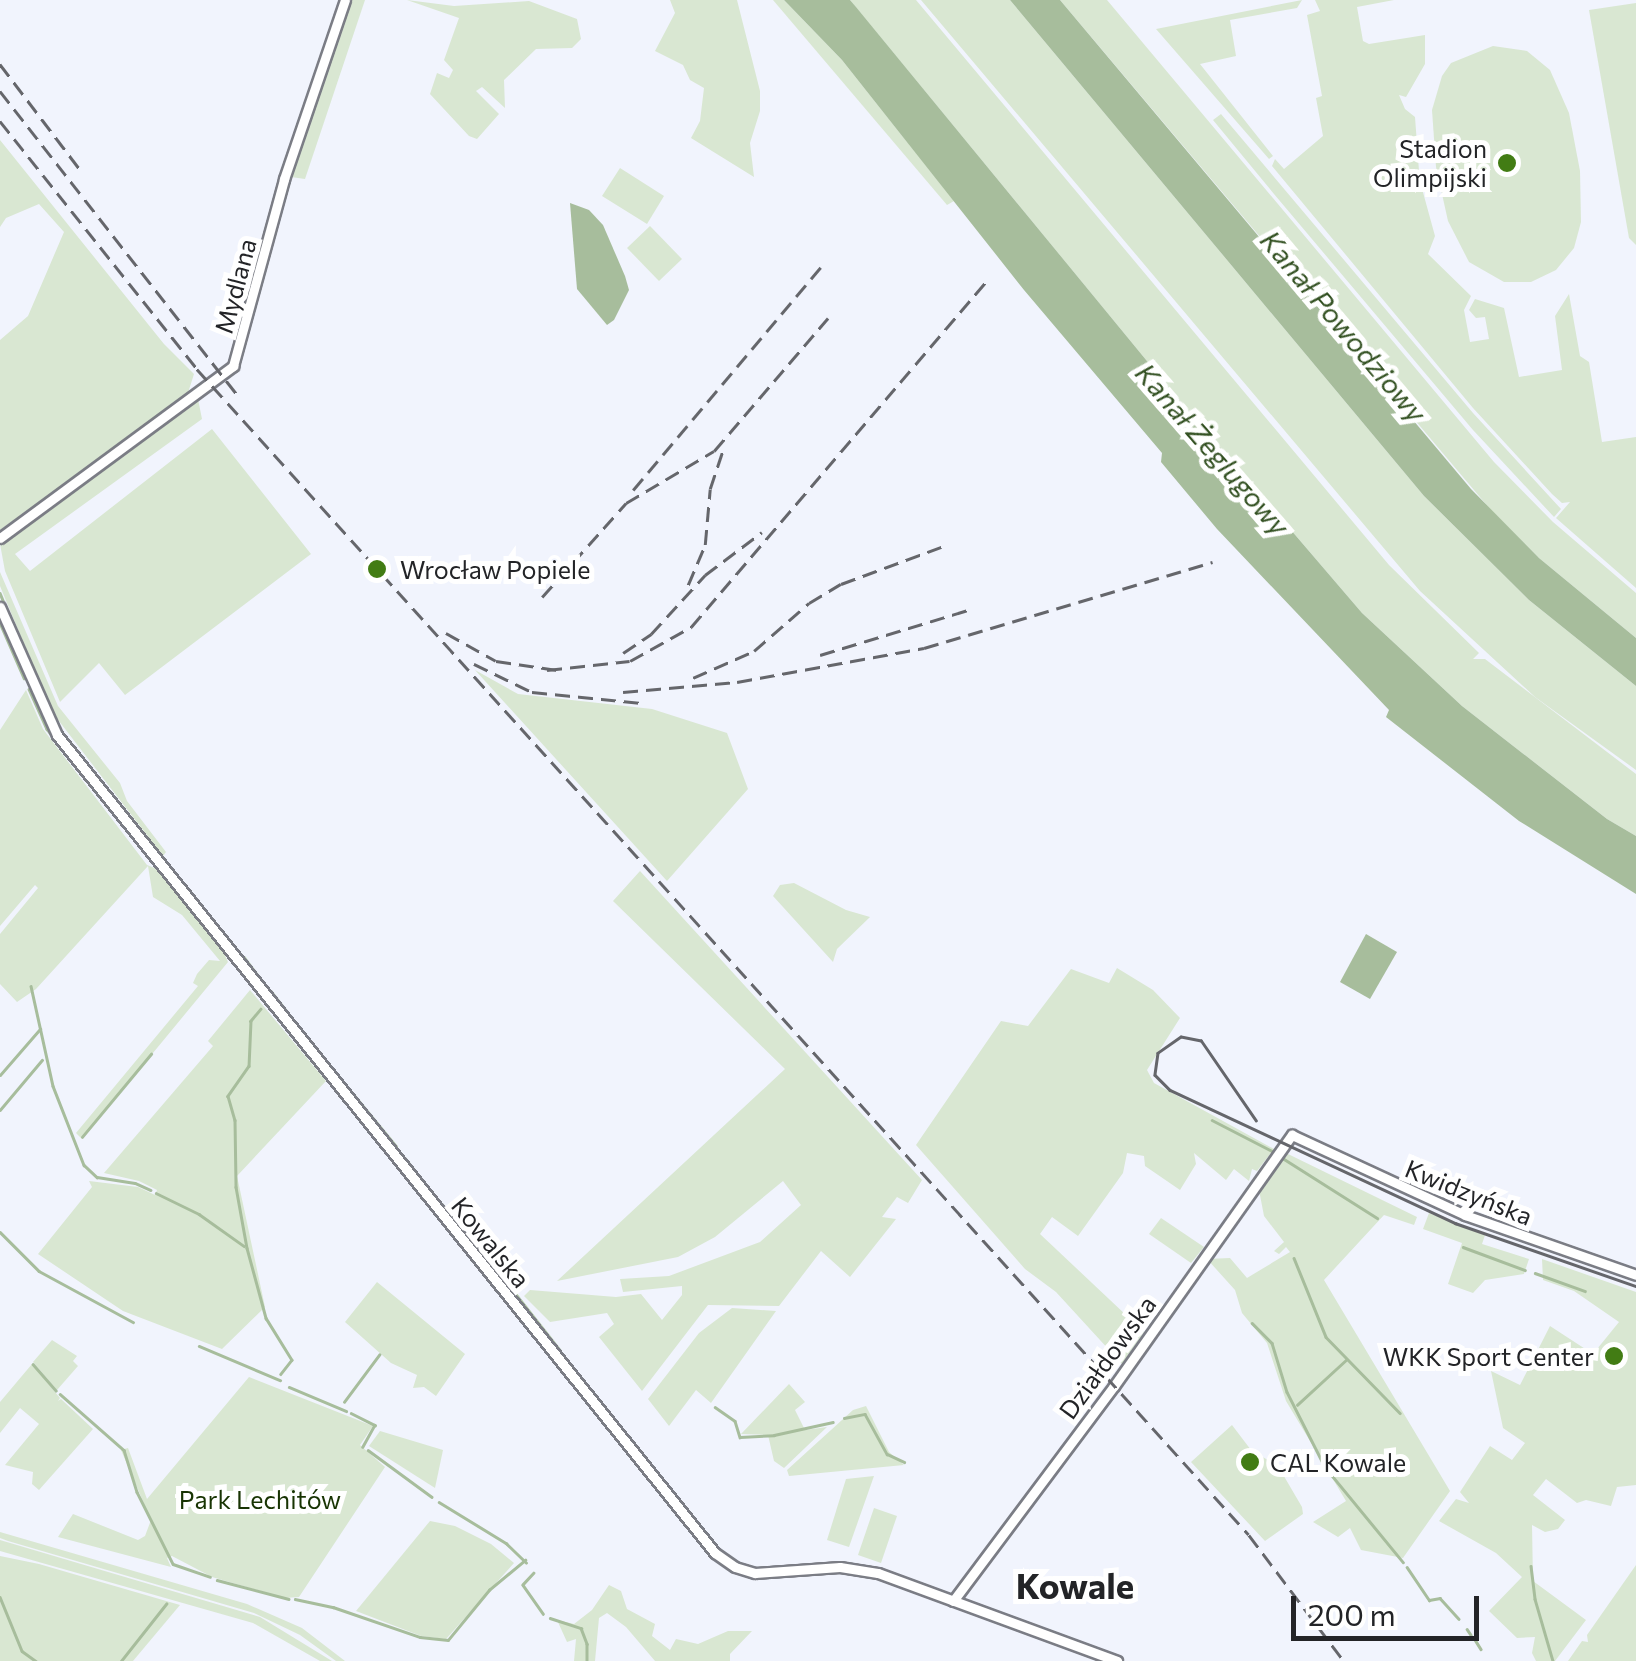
<!DOCTYPE html>
<html>
<head>
<meta charset="utf-8">
<style>
  body { margin:0 }
  #map { position:relative; width:1636px; height:1661px; overflow:hidden; background:#f1f4fd; font-family:Commissioner,sans-serif }
  div>[style] { position:absolute }
  [style*='--x'] { left:calc(var(--x)*1px); top:calc(var(--y)*1px); width:calc(var(--w)*1px); rotate:calc(var(--a)*1deg) }
  .green>* { inset:0; background:#d9e7d2 }
  .water>* { inset:0; background:#a7bd9c }
  .stream>* { height:2.5px; margin:-1.25px; padding:0 1.25px; transform-origin:1.25px; border-radius:1.25px; background:#a7bd9c }
  .roads { filter:drop-shadow(2px 0 #7b7d85) drop-shadow(-2px 0 #7b7d85) drop-shadow(0 2px #7b7d85) drop-shadow(0 -2px #7b7d85) }
  .minor>* { height:9px; margin:-4.5px; padding:0 4.5px; transform-origin:4.5px; border-radius:4.5px; background:#fff }
  .tram>* { height:2.5px; margin:-1.25px; padding:0 1.25px; transform-origin:1.25px; border-radius:1.25px; background:#65666b }
  .rail>* { height:2.5px; margin-top:-1.25px; transform-origin:0; background:repeating-linear-gradient(90deg,#65666b 0 15px,transparent 0 23px) }
  .dots>* { width:28px; height:28px; translate:-50% -50%; box-sizing:border-box; border:5px solid #fff; border-radius:50% }
  span { translate:-50% -50%; white-space:nowrap; text-align:center; line-height:1.15; -webkit-text-stroke:10px #fff; paint-order:stroke }
  .poi-label { font-size:25px; color:#232427 }
  .right { translate:-100% -50%; text-align:right }
  .left { translate:0 -50%; text-align:left }
  .street-label { font-size:25px; color:#232427 }
  .park-label { font-size:25px; color:#183403 }
  .water-label { font-size:28px; color:#335122; font-style:italic }
  .district-label { font-size:35px; color:#232427; font-weight:700 }
  .scale { position:absolute; left:1291px; top:1596px; width:188px; height:45px; box-sizing:border-box; border:5px solid #232427; border-top:0; padding-left:12px; font-size:30px; line-height:35px; white-space:nowrap; color:#232427; -webkit-text-stroke:8px #fff; paint-order:stroke }
</style>
</head>
<body>
<div id="map">
  <div class="green">
    <div style="clip-path:polygon(349px 0,365px 0,305px 179px,291px 177px)"></div>
    <div style="clip-path:polygon(407px 0,454px 6px,529px 1px,577px 19px,581px 39px,572px 48px,536px 49px,504px 80px,505px 108px,482px 87px,476px 91px,499px 114px,477px 139px,469px 136px,430px 94px,437px 73px,449px 78px,453px 70px,444px 60px,459px 18px)"></div>
    <div style="clip-path:polygon(670px 0,737px 0,760px 91px,760px 111px,750px 143px,754px 177px,691px 138px,700px 121px,704px 88px,690px 80px,683px 65px,655px 51px,675px 13px)"></div>
    <div style="clip-path:polygon(773px 0,784px 0,842px 60px,954px 201px,947px 205px)"></div>
    <div style="clip-path:polygon(850px 0,916px 0,1389px 565px,1479px 653px,1473px 659px,1485px 659px,1636px 774px,1636px 836px,1607px 819px,1462px 706px,1362px 613px,1165px 383px)"></div>
    <div style="clip-path:polygon(921px 0,1010px 0,1424px 496px,1529px 600px,1636px 686px,1636px 770px,1535px 697px,1420px 591px)"></div>
    <div style="clip-path:polygon(1060px 0,1107px 0,1494px 462px,1553px 522px,1636px 593px,1636px 638px,1539px 558px,1490px 509px)"></div>
    <div style="clip-path:polygon(1302px 0,1297px 8px,1230px 20px,1236px 56px,1200px 64px,1273px 156px,1269px 159px,1156px 29px)"></div>
    <div style="clip-path:polygon(1315px 0,1394px 0,1357px 7px,1363px 41px,1369px 44px,1425px 35px,1425px 64px,1406px 97px,1399px 95px,1405px 109px,1415px 117px,1419px 171px,1413px 173px,1416px 185px,1421px 185px,1435px 236px,1428px 254px,1471px 296px,1464px 310px,1470px 342px,1489px 339px,1485px 317px,1476px 318px,1469px 310px,1475px 299px,1504px 308px,1519px 377px,1562px 370px,1555px 316px,1569px 294px,1580px 356px,1589px 362px,1602px 442px,1636px 437px,1636px 588px,1556px 518px,1570px 502px,1562px 503px,1552px 494px,1473px 408px,1272px 166px,1275px 159px,1284px 169px,1323px 136px,1316px 98px,1322px 96px,1307px 15px,1320px 11px)"></div>
    <div style="clip-path:polygon(1636px 3px,1636px 245px,1629px 238px,1589px 10px)"></div>
    <div style="clip-path:polygon(1493px 46px,1527px 51px,1550px 70px,1569px 113px,1580px 171px,1581px 222px,1574px 248px,1556px 270px,1531px 282px,1504px 282px,1469px 262px,1448px 221px,1436px 167px,1432px 110px,1442px 76px,1451px 63px)"></div>
    <div style="clip-path:polygon(1221px 114px,1473px 413px,1561px 509px,1554px 517px,1473px 430px,1274px 194px,1213px 120px)"></div>
    <div style="clip-path:polygon(0 140px,164px 344px,194px 374px,187px 396px,0 530px,0 340px,28px 316px,64px 232px,39px 204px,6px 218px,0 227px)"></div>
    <div style="clip-path:polygon(620px 168px,664px 196px,647px 224px,602px 196px)"></div>
    <div style="clip-path:polygon(650px 226px,682px 259px,659px 281px,627px 248px)"></div>
    <div style="clip-path:polygon(198px 399px,202px 419px,15px 554px,30px 571px,212px 429px,311px 554px,125px 695px,99px 663px,60px 702px,5px 571px,0 544px)"></div>
    <div style="clip-path:polygon(0 572px,58px 706px,120px 783px,127px 801px,166px 852px,163px 856px,52px 712px,0 586px)"></div>
    <div style="clip-path:polygon(475px 670px,518px 694px,652px 709px,727px 733px,748px 789px,667px 881px)"></div>
    <div style="clip-path:polygon(26px 690px,43px 729px,147px 865px,157px 869px,222px 949px,228px 962px,82px 1139px,76px 1133px,198px 986px,193px 983px,197px 974px,209px 960px,220px 961px,182px 915px,153px 897px,148px 866px,36px 989px,17px 1002px,0 984px,0 934px,38px 888px,35px 885px,0 926px,0 730px)"></div>
    <div style="clip-path:polygon(640px 871px,922px 1180px,908px 1203px,897px 1197px,882px 1217px,896px 1219px,850px 1277px,821px 1251px,779px 1306px,708px 1305px,642px 1391px,599px 1337px,614px 1324px,607px 1313px,550px 1322px,524px 1296px,530px 1290px,616px 1297px,641px 1294px,662px 1320px,682px 1295px,682px 1286px,623px 1292px,620px 1279px,669px 1276px,760px 1242px,801px 1205px,783px 1181px,715px 1237px,678px 1257px,557px 1281px,785px 1069px,613px 901px)"></div>
    <div style="clip-path:polygon(794px 883px,846px 910px,870px 917px,837px 949px,833px 962px,773px 896px,780px 885px)"></div>
    <div style="clip-path:polygon(1117px 968px,1153px 990px,1180px 1018px,1147px 1070px,1154px 1083px,1274px 1149px,1257px 1171px,1252px 1169px,1249px 1181px,1234px 1169px,1226px 1180px,1194px 1153px,1196px 1164px,1180px 1190px,1145px 1166px,1144px 1156px,1127px 1153px,1123px 1173px,1078px 1236px,1052px 1217px,1040px 1234px,1144px 1332px,1122px 1364px,1056px 1292px,1025px 1269px,916px 1145px,1001px 1021px,1028px 1026px,1071px 969px,1109px 983px)"></div>
    <div style="clip-path:polygon(250px 990px,326px 1081px,237px 1176px,265px 1307px,222px 1349px,123px 1311px,38px 1254px,92px 1187px,89px 1181px,138px 1187px,155px 1195px,157px 1190px,139px 1181px,104px 1173px,213px 1046px,208px 1041px)"></div>
    <div style="clip-path:polygon(1288px 1154px,1417px 1217px,1414px 1225px,1384px 1215px,1324px 1280px,1450px 1491px,1403px 1558px,1361px 1550px,1350px 1528px,1338px 1537px,1313px 1522px,1346px 1501px,1286px 1401px,1267px 1343px,1242px 1313px,1235px 1290px,1207px 1259px,1230px 1258px,1247px 1278px,1290px 1252px,1286px 1247px,1279px 1254px,1274px 1251px,1284px 1242px,1264px 1216px,1259px 1190px,1281px 1155px)"></div>
    <div style="clip-path:polygon(1429px 1213px,1485px 1235px,1482px 1244px,1529px 1259px,1524px 1274px,1485px 1280px,1473px 1293px,1448px 1284px,1462px 1243px,1423px 1229px)"></div>
    <div style="clip-path:polygon(1161px 1218px,1204px 1247px,1191px 1263px,1149px 1234px)"></div>
    <div style="clip-path:polygon(1542px 1259px,1636px 1292px,1636px 1485px,1617px 1487px,1611px 1506px,1586px 1500px,1577px 1503px,1546px 1479px,1533px 1495px,1565px 1520px,1558px 1529px,1545px 1532px,1532px 1525px,1533px 1581px,1586px 1620px,1555px 1661px,1536px 1661px,1532px 1653px,1535px 1637px,1517px 1638px,1489px 1611px,1522px 1577px,1496px 1553px,1439px 1521px,1456px 1499px,1469px 1503px,1460px 1492px,1490px 1446px,1512px 1460px,1525px 1443px,1503px 1428px,1491px 1371px,1520px 1385px,1550px 1326px,1593px 1354px,1619px 1322px,1574px 1291px,1543px 1280px)"></div>
    <div style="clip-path:polygon(377px 1282px,465px 1354px,436px 1396px,424px 1387px,413px 1388px,417px 1375px,391px 1363px,345px 1322px)"></div>
    <div style="clip-path:polygon(732px 1308px,776px 1311px,711px 1403px,696px 1390px,669px 1426px,648px 1399px,699px 1333px)"></div>
    <div style="clip-path:polygon(52px 1340px,77px 1356px,73px 1361px,78px 1366px,57px 1390px,33px 1362px)"></div>
    <div style="clip-path:polygon(32px 1364px,60px 1398px,58px 1401px,61px 1399px,93px 1429px,39px 1490px,32px 1484px,33px 1472px,5px 1465px,39px 1424px,20px 1408px,0 1433px,0 1402px)"></div>
    <div style="clip-path:polygon(249px 1377px,373px 1426px,360px 1445px,385px 1467px,299px 1597px,285px 1598px,212px 1577px,172px 1556px,167px 1558px,171px 1567px,58px 1537px,73px 1514px,138px 1540px,145px 1536px,151px 1520px,121px 1450px,128px 1448px,147px 1499px)"></div>
    <div style="clip-path:polygon(789px 1384px,805px 1402px,795px 1410px,805px 1430px,827px 1427px,784px 1468px,774px 1461px,768px 1435px,741px 1434px)"></div>
    <div style="clip-path:polygon(866px 1406px,889px 1452px,904px 1465px,789px 1476px,787px 1470px,853px 1410px)"></div>
    <div style="clip-path:polygon(1232px 1425px,1251px 1450px,1278px 1466px,1302px 1507px,1303px 1514px,1265px 1541px,1191px 1462px)"></div>
    <div style="clip-path:polygon(380px 1431px,443px 1450px,435px 1488px,369px 1446px)"></div>
    <div style="clip-path:polygon(874px 1476px,849px 1547px,827px 1540px,846px 1479px)"></div>
    <div style="clip-path:polygon(874px 1508px,897px 1516px,881px 1563px,858px 1555px)"></div>
    <div style="clip-path:polygon(430px 1521px,455px 1526px,491px 1544px,514px 1563px,446px 1639px,421px 1636px,356px 1611px)"></div>
    <div style="clip-path:polygon(0 1532px,247px 1604px,302px 1628px,345px 1661px,336px 1661px,300px 1635px,254px 1613px,8px 1541px,0 1538px)"></div>
    <div style="clip-path:polygon(0 1540px,260px 1617px,332px 1661px,320px 1661px,253px 1623px,0 1551px)"></div>
    <div style="clip-path:polygon(0 1556px,39px 1564px,180px 1605px,133px 1661px,0 1661px)"></div>
    <div style="clip-path:polygon(1636px 1565px,1636px 1661px,1568px 1661px,1582px 1641px,1588px 1642px,1587px 1635px)"></div>
    <div style="clip-path:polygon(609px 1585px,621px 1591px,627px 1609px,655px 1624px,652px 1636px,670px 1650px,676px 1639px,698px 1644px,728px 1631px,752px 1631px,730px 1654px,730px 1661px,655px 1661px,626px 1627px,607px 1613px,599px 1618px,595px 1661px,574px 1661px,576px 1639px,567px 1642px,557px 1620px,574px 1624px,592px 1610px)"></div>
  </div>
  <div class="water">
    <div style="clip-path:polygon(784px 0,850px 0,856px 7px,1165px 383px,1362px 613px,1462px 706px,1607px 819px,1636px 836px,1636px 894px,1519px 821px,1386px 717px,1389px 710px,1217px 529px,1161px 462px,1162px 453px,1024px 290px,842px 60px)"></div>
    <div style="clip-path:polygon(1010px 0,1060px 0,1471px 489px,1539px 558px,1636px 638px,1636px 686px,1529px 600px,1424px 496px)"></div>
    <div style="clip-path:polygon(570px 203px,589px 210px,603px 225px,625px 276px,629px 290px,614px 320px,607px 325px,577px 289px)"></div>
    <div style="clip-path:polygon(1366px 934px,1397px 952px,1370px 999px,1340px 982px)"></div>
  </div>
  <div class="stream">
    <div style="--x:0;--y:593;--w:27;--a:68"></div>
    <div style="--x:1;--y:625;--w:58;--a:66.5"></div>
    <div style="--x:29;--y:689;--w:44;--a:65.8"></div>
    <div style="--x:47;--y:729;--w:46;--a:52.1"></div>
    <div style="--x:58;--y:727;--w:169;--a:51.5"></div>
    <div style="--x:78;--y:769;--w:41;--a:50.9"></div>
    <div style="--x:111;--y:810;--w:90;--a:50.8"></div>
    <div style="--x:171;--y:884;--w:70;--a:51.3"></div>
    <div style="--x:229;--y:940;--w:18;--a:52"></div>
    <div style="--x:244;--y:957;--w:38;--a:53"></div>
    <div style="--x:31;--y:986;--w:102;--a:77.6"></div>
    <div style="--x:53;--y:1086;--w:85;--a:68.6"></div>
    <div style="--x:84;--y:1165;--w:18;--a:43"></div>
    <div style="--x:97;--y:1177;--w:38;--a:9"></div>
    <div style="--x:135;--y:1183;--w:17;--a:24"></div>
    <div style="--x:271;--y:991;--w:28;--a:52"></div>
    <div style="--x:261;--y:1009;--w:16;--a:130"></div>
    <div style="--x:251;--y:1021;--w:45;--a:92.5"></div>
    <div style="--x:249;--y:1066;--w:37;--a:125"></div>
    <div style="--x:228;--y:1096;--w:25;--a:74"></div>
    <div style="--x:235;--y:1120;--w:67;--a:89.1"></div>
    <div style="--x:236;--y:1187;--w:62;--a:79.8"></div>
    <div style="--x:247;--y:1248;--w:73;--a:74.8"></div>
    <div style="--x:266;--y:1318;--w:49;--a:58.2"></div>
    <div style="--x:292;--y:1360;--w:18;--a:128"></div>
    <div style="--x:0;--y:1075;--w:61;--a:-49"></div>
    <div style="--x:336;--y:1089;--w:85;--a:51.2"></div>
    <div style="--x:355;--y:1096;--w:65;--a:50.6"></div>
    <div style="--x:0;--y:1110;--w:65;--a:-50"></div>
    <div style="--x:1212;--y:1120;--w:68;--a:27.3"></div>
    <div style="--x:82;--y:1137;--w:108;--a:-50.3"></div>
    <div style="--x:1281;--y:1157;--w:114;--a:32.4"></div>
    <div style="--x:405;--y:1158;--w:18;--a:52"></div>
    <div style="--x:393;--y:1159;--w:24;--a:54"></div>
    <div style="--x:419;--y:1176;--w:13;--a:51"></div>
    <div style="--x:156;--y:1193;--w:48;--a:26"></div>
    <div style="--x:199;--y:1214;--w:55;--a:35.4"></div>
    <div style="--x:442;--y:1204;--w:24;--a:52"></div>
    <div style="--x:0;--y:1232;--w:55;--a:45"></div>
    <div style="--x:39;--y:1271;--w:107;--a:28.5"></div>
    <div style="--x:1463;--y:1247;--w:66;--a:20.4"></div>
    <div style="--x:1294;--y:1258;--w:85;--a:67.9"></div>
    <div style="--x:1326;--y:1337;--w:106;--a:45.8"></div>
    <div style="--x:1535;--y:1273;--w:53;--a:19.8"></div>
    <div style="--x:515;--y:1293;--w:73;--a:51.7"></div>
    <div style="--x:1252;--y:1323;--w:28;--a:45"></div>
    <div style="--x:1272;--y:1343;--w:51;--a:73"></div>
    <div style="--x:1287;--y:1392;--w:84;--a:63.1"></div>
    <div style="--x:1325;--y:1467;--w:123;--a:50.6"></div>
    <div style="--x:199;--y:1346;--w:88;--a:22.8"></div>
    <div style="--x:33;--y:1364;--w:35;--a:49"></div>
    <div style="--x:289;--y:1387;--w:62;--a:22.8"></div>
    <div style="--x:60;--y:1394;--w:85;--a:41.2"></div>
    <div style="--x:124;--y:1450;--w:44;--a:72.8"></div>
    <div style="--x:137;--y:1492;--w:80;--a:63.4"></div>
    <div style="--x:173;--y:1564;--w:39;--a:19"></div>
    <div style="--x:344;--y:1402;--w:59;--a:-53.3"></div>
    <div style="--x:1297;--y:1405;--w:67;--a:-42.6"></div>
    <div style="--x:715;--y:1407;--w:24;--a:35"></div>
    <div style="--x:735;--y:1421;--w:17;--a:73"></div>
    <div style="--x:740;--y:1437;--w:34;--a:-3"></div>
    <div style="--x:774;--y:1435;--w:60;--a:-12.4"></div>
    <div style="--x:351;--y:1413;--w:27;--a:27"></div>
    <div style="--x:375;--y:1425;--w:25;--a:119"></div>
    <div style="--x:844;--y:1418;--w:21;--a:-11"></div>
    <div style="--x:865;--y:1414;--w:46;--a:61.2"></div>
    <div style="--x:887;--y:1454;--w:19;--a:25"></div>
    <div style="--x:368;--y:1450;--w:79;--a:36.3"></div>
    <div style="--x:439;--y:1502;--w:79;--a:31.5"></div>
    <div style="--x:506;--y:1543;--w:28;--a:44"></div>
    <div style="--x:1531;--y:1566;--w:33;--a:83"></div>
    <div style="--x:1535;--y:1599;--w:65;--a:73.8"></div>
    <div style="--x:1407;--y:1567;--w:40;--a:56"></div>
    <div style="--x:1429;--y:1600;--w:11;--a:-10"></div>
    <div style="--x:1440;--y:1598;--w:28;--a:48"></div>
    <div style="--x:534;--y:1573;--w:16;--a:133"></div>
    <div style="--x:523;--y:1585;--w:35;--a:55"></div>
    <div style="--x:217;--y:1580;--w:74;--a:14.8"></div>
    <div style="--x:0;--y:1597;--w:58;--a:67.8"></div>
    <div style="--x:22;--y:1651;--w:17;--a:36"></div>
    <div style="--x:295;--y:1599;--w:39;--a:12"></div>
    <div style="--x:333;--y:1607;--w:92;--a:19"></div>
    <div style="--x:420;--y:1637;--w:28;--a:6"></div>
    <div style="--x:448;--y:1640;--w:65;--a:-50.6"></div>
    <div style="--x:489;--y:1590;--w:47;--a:-39.8"></div>
    <div style="--x:550;--y:1618;--w:33;--a:18"></div>
    <div style="--x:581;--y:1628;--w:17;--a:69"></div>
    <div style="--x:587;--y:1644;--w:17;--a:90"></div>
    <div style="--x:1467;--y:1629;--w:7;--a:56"></div>
    <div style="--x:1474;--y:1638;--w:13;--a:58"></div>
    <div style="--x:121;--y:1661;--w:73;--a:-51.7"></div>
  </div>
  <div class="roads">
    <div class="minor">
      <div style="--x:0;--y:538;--w:290;--a:-36.4"></div>
      <div style="--x:233;--y:366;--w:194;--a:-74.7"></div>
      <div style="--x:284;--y:179;--w:189;--a:-71.2"></div>
      <div style="--x:0;--y:607;--w:140;--a:66"></div>
      <div style="--x:57;--y:735;--w:1050;--a:51.19"></div>
      <div style="--x:715;--y:1553;--w:24;--a:35"></div>
      <div style="--x:735;--y:1567;--w:21;--a:17"></div>
      <div style="--x:755;--y:1573;--w:85;--a:-4"></div>
      <div style="--x:840;--y:1567;--w:38;--a:9"></div>
      <div style="--x:878;--y:1573;--w:255;--a:20.2"></div>
      <div style="--x:953;--y:1601;--w:269;--a:-53.2"></div>
      <div style="--x:1114;--y:1386;--w:308;--a:-54.7"></div>
      <div style="--x:1292;--y:1135;--w:191;--a:24.8"></div>
      <div style="--x:1465;--y:1215;--w:181;--a:19.3"></div>
    </div>
  </div>
  <div class="tram">
    <div style="--x:1256;--y:1121;--w:97;--a:-124.5"></div>
    <div style="--x:1201;--y:1041;--w:20;--a:-169"></div>
    <div style="--x:1181;--y:1037;--w:28;--a:145"></div>
    <div style="--x:1158;--y:1053;--w:22;--a:98"></div>
    <div style="--x:1155;--y:1075;--w:21;--a:45"></div>
    <div style="--x:1170;--y:1090;--w:315;--a:25"></div>
    <div style="--x:1455;--y:1223;--w:192;--a:19.2"></div>
  </div>
  <div class="rail">
    <div style="--x:0;--y:64;--w:136;--a:52.8"></div>
    <div style="--x:0;--y:91;--w:385;--a:52"></div>
    <div style="--x:0;--y:121;--w:317;--a:51.5"></div>
    <div style="--x:197;--y:369;--w:1570;--a:47.94"></div>
    <div style="--x:1249;--y:1535;--w:158;--a:53"></div>
    <div style="--x:633;--y:490;--w:299;--a:-49.9"></div>
    <div style="--x:688;--y:585;--w:43;--a:-67"></div>
    <div style="--x:705;--y:545;--w:56;--a:-84.9"></div>
    <div style="--x:710;--y:489;--w:44;--a:-71.6"></div>
    <div style="--x:542;--y:597;--w:126;--a:-48.2"></div>
    <div style="--x:626;--y:503;--w:102;--a:-30.6"></div>
    <div style="--x:714;--y:451;--w:175;--a:-49.4"></div>
    <div style="--x:446;--y:633;--w:57;--a:29.2"></div>
    <div style="--x:496;--y:661;--w:62;--a:8.4"></div>
    <div style="--x:623;--y:653;--w:34;--a:-34"></div>
    <div style="--x:651;--y:634;--w:80;--a:-47.5"></div>
    <div style="--x:705;--y:575;--w:71;--a:-37"></div>
    <div style="--x:820;--y:655;--w:158;--a:-16.9"></div>
    <div style="--x:474;--y:664;--w:64;--a:25.8"></div>
    <div style="--x:532;--y:692;--w:110;--a:5.8"></div>
    <div style="--x:547;--y:670;--w:83;--a:-6.2"></div>
    <div style="--x:630;--y:661;--w:70;--a:-29.1"></div>
    <div style="--x:691;--y:627;--w:456;--a:-49.5"></div>
    <div style="--x:693;--y:678;--w:67;--a:-23.9"></div>
    <div style="--x:754;--y:651;--w:73;--a:-41.1"></div>
    <div style="--x:809;--y:603;--w:37;--a:-31"></div>
    <div style="--x:841;--y:584;--w:107;--a:-20.3"></div>
    <div style="--x:623;--y:692;--w:114;--a:-5"></div>
    <div style="--x:737;--y:682;--w:190;--a:-10.3"></div>
    <div style="--x:924;--y:648;--w:301;--a:-16.6"></div>
  </div>
  <div class="dots">
    <div style="left:1507px;top:163px;background:#427c14"></div>
    <div style="left:377px;top:569px;background:#427c14"></div>
    <div style="left:1614px;top:1356px;background:#427c14"></div>
    <div style="left:1250px;top:1462px;background:#427c14"></div>
  </div>
  <div class="poi-label">
    <span class="right" style="left:1487px;top:163px">Stadion<br>Olimpijski</span>
    <span class="left" style="left:400px;top:569px">Wrocław Popiele</span>
    <span class="right" style="left:1594px;top:1356px">WKK Sport Center</span>
    <span class="left" style="left:1270px;top:1462px">CAL Kowale</span>
  </div>
  <div class="street-label">
    <span style="left:235px;top:286px;rotate:-75deg">Mydlana</span>
    <span style="left:1469px;top:1192px;rotate:22deg">Kwidzyńska</span>
    <span style="left:491px;top:1242px;rotate:51deg">Kowalska</span>
    <span style="left:1107px;top:1357px;rotate:-54deg">Działdowska</span>
  </div>
  <div class="park-label">
    <span style="left:260px;top:1499px">Park Lechitów</span>
  </div>
  <div class="water-label">
    <span style="left:1344px;top:326px;rotate:50deg">Kanał Powodziowy</span>
    <span style="left:1213px;top:449px;rotate:49deg">Kanał Żeglugowy</span>
  </div>
  <div class="district-label">
    <span style="left:1075px;top:1585px">Kowale</span>
  </div>
  <div class="scale">200 m</div>
</div>
</body>
</html>
